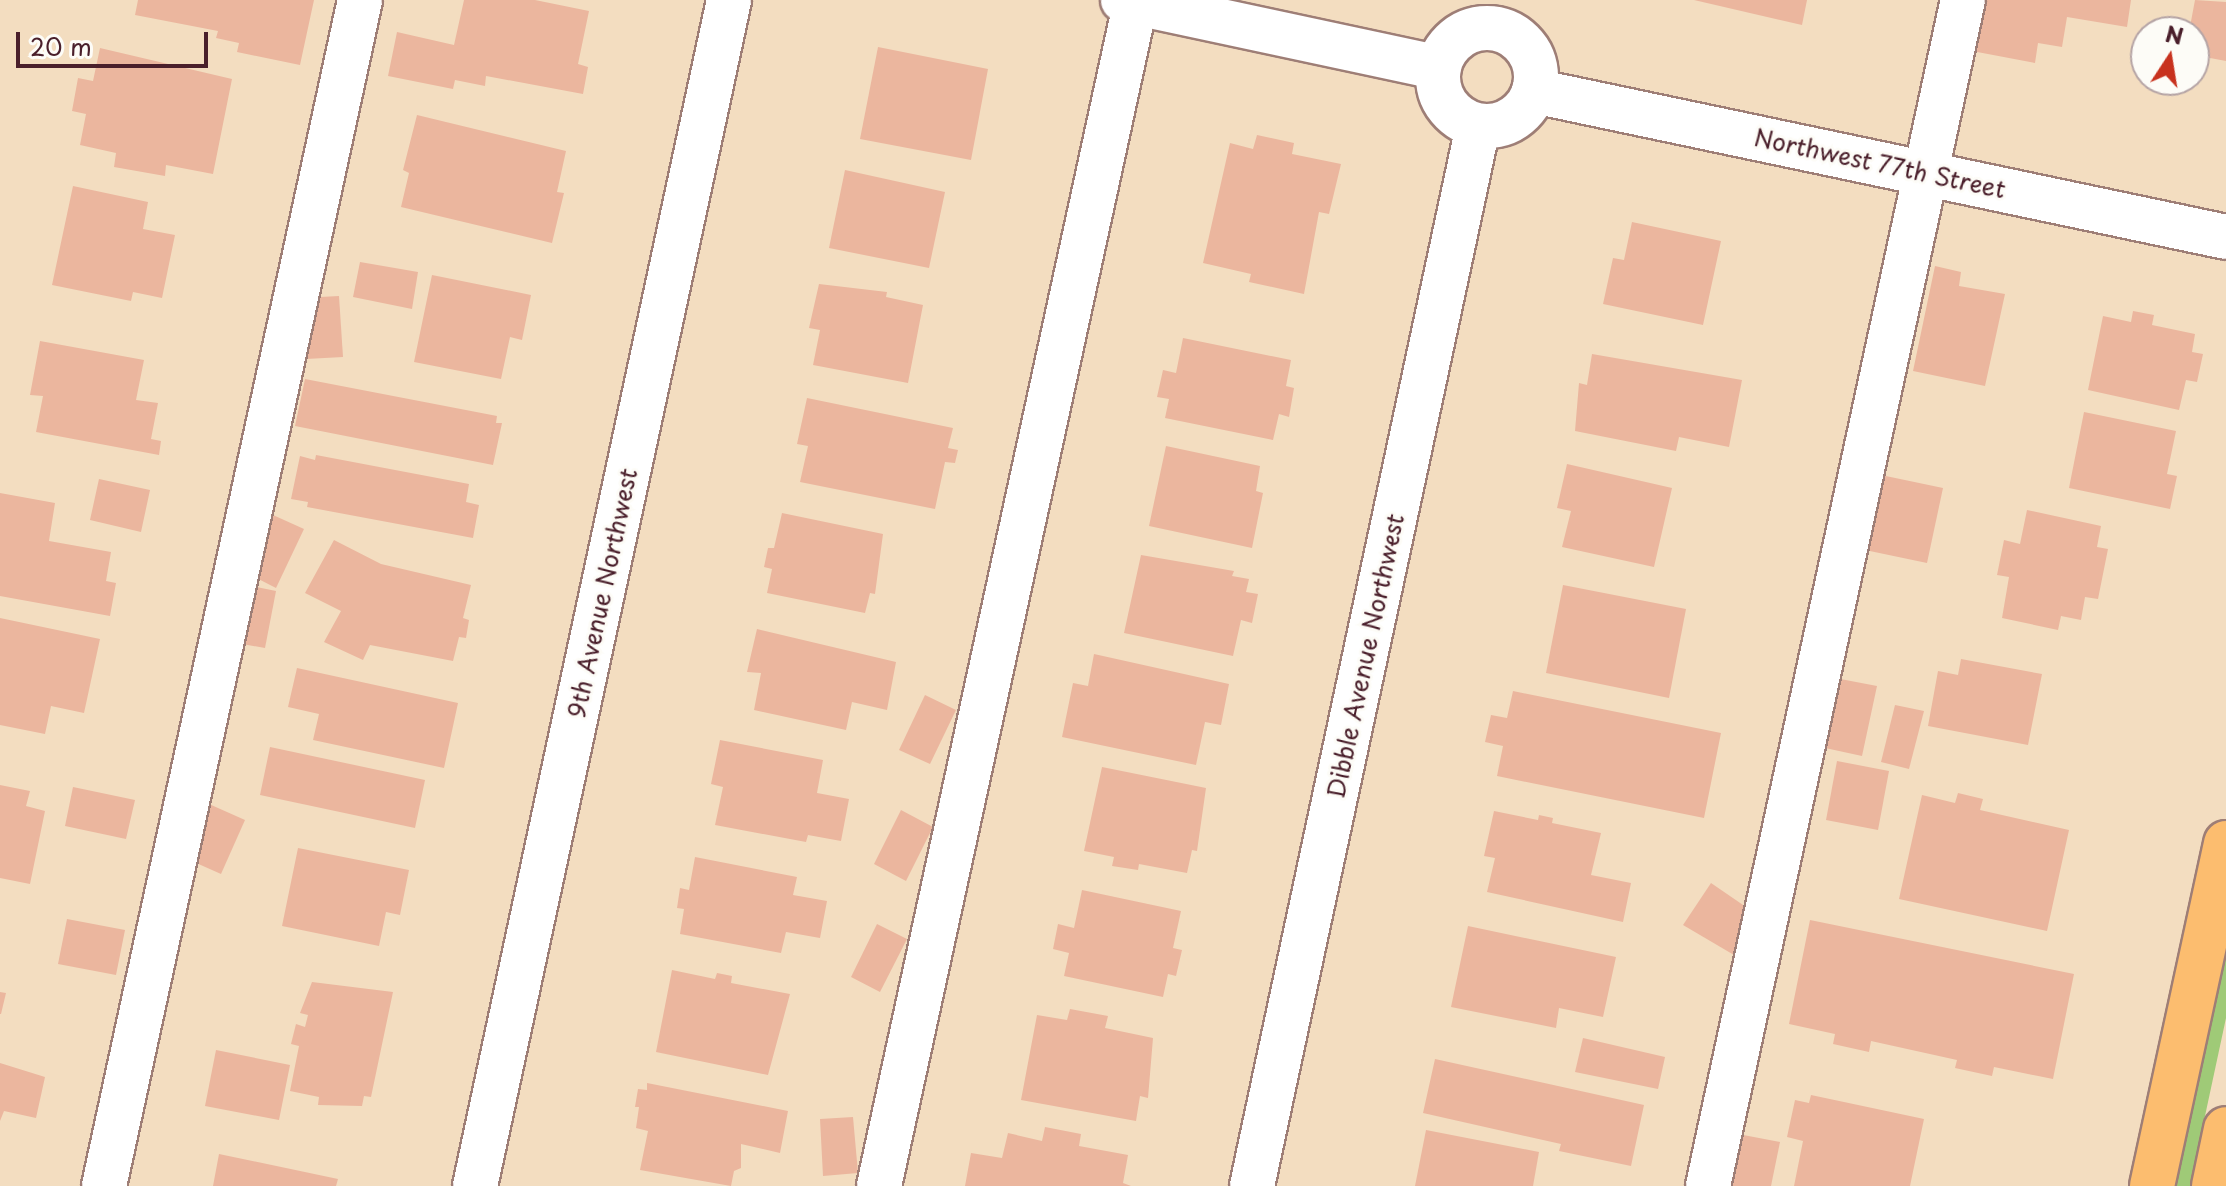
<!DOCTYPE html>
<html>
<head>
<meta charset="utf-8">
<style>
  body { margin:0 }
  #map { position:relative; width:2226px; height:1186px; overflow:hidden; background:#f3ddc0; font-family:"Playpen Sans",sans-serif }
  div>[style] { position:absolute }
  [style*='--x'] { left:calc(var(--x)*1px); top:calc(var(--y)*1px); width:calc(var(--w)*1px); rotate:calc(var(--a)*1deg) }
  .green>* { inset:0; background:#9fca77 }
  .building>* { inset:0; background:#ebb69e }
  .roads { filter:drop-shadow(2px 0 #9e7e76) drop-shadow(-2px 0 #9e7e76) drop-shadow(0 2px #9e7e76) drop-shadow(0 -2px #9e7e76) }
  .minor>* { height:44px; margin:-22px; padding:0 22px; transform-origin:22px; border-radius:22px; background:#fff }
  .minor>.ring { margin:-22px; padding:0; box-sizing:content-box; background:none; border:44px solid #fff; border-radius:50% }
  .major>* { height:44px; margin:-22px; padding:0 22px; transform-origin:22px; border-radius:22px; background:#fcbd6f }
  span { translate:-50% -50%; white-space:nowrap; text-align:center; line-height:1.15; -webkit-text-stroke:6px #fdfcf7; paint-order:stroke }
  .street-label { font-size:24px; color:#4a1f2b }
  .north { position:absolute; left:2130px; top:16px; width:80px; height:80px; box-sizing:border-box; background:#fdfcf7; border:2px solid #b5a4a5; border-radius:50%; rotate:12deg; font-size:22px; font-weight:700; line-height:32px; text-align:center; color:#4a1f2b }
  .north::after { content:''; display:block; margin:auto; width:28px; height:36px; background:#c8321e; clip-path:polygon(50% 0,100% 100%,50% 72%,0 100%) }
  .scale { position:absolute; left:16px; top:32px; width:192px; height:36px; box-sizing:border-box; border:4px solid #4a1f2b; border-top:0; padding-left:10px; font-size:24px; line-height:28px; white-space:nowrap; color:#4a1f2b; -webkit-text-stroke:6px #fdfcf7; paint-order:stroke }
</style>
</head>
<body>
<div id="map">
  <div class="green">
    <div style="clip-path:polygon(2226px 930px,2226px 1018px,2190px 1186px,2170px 1186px)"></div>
  </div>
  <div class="building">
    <div style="clip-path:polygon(138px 0,314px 0,300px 65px,237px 52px,239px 43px,216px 38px,218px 31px,135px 15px)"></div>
    <div style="clip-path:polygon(464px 0,535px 0,589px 11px,578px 64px,588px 67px,583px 94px,486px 76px,485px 86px,455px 80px,453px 89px,388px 76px,397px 32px,454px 45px)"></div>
    <div style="clip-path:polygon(1694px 0,1807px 0,1802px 25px)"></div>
    <div style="clip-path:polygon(1981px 0,2131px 0,2127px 27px,2067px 17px,2062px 47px,2038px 43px,2035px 63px,1972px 51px)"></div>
    <div style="clip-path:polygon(2195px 0,2226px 2px,2226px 61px,2194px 55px,2194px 32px,2189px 32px)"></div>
    <div style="clip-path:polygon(878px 47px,988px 69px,971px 160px,860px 139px)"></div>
    <div style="clip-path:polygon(100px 48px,232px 79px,213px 174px,166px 165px,165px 176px,114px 167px,116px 153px,80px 145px,86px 114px,72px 111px,78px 78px,93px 81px)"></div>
    <div style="clip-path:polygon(417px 115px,566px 151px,557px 192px,564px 193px,552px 243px,401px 207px,409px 173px,403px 170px)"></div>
    <div style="clip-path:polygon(1257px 135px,1294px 143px,1292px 154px,1341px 164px,1329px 214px,1319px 212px,1304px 294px,1249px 282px,1251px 274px,1203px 263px,1230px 143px,1253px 149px)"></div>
    <div style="clip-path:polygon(845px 170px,945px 192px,929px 268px,829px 248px)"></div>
    <div style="clip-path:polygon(73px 186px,148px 202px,143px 229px,175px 235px,162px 298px,133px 292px,131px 301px,52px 285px)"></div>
    <div style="clip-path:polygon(1632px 222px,1721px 241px,1703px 325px,1603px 304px,1613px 258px,1624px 260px)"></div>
    <div style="clip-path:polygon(360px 262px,418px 272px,412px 309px,353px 297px)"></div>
    <div style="clip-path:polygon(1935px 266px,1961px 272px,1959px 286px,2005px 294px,1985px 386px,1913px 371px)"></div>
    <div style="clip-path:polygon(432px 275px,531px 295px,522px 340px,510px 337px,501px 379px,414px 362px)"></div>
    <div style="clip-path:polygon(819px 284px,887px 292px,886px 297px,923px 305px,908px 383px,813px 365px,820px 330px,809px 328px)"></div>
    <div style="clip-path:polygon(339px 296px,343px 357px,306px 359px,302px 298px)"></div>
    <div style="clip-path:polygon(2133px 311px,2154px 315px,2152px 325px,2195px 334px,2192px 352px,2203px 354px,2197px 382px,2186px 380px,2179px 410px,2088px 390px,2103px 316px,2131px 322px)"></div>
    <div style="clip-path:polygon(1183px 338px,1291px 360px,1286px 386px,1294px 388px,1289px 417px,1279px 414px,1273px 440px,1165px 418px,1169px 399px,1157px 397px,1163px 370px,1176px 373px)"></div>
    <div style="clip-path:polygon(40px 341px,144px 360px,136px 400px,158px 403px,151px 439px,161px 441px,159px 455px,36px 432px,43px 396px,30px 395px)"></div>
    <div style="clip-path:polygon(1592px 354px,1742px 380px,1729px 447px,1679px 437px,1676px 451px,1575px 431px,1579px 383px,1587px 385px)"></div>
    <div style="clip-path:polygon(305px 379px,497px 416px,496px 423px,502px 423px,493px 465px,295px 426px)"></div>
    <div style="clip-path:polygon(807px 398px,953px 428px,948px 448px,958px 450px,955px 463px,945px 462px,935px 509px,800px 482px,808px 446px,797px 444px)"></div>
    <div style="clip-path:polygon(2084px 412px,2176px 431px,2167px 474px,2177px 476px,2170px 509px,2069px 488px)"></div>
    <div style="clip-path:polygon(1166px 446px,1260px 466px,1256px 491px,1263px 493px,1252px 548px,1149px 526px)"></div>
    <div style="clip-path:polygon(316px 455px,469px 484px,466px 502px,479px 505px,473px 538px,307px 507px,308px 502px,291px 499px,300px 456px,315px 460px)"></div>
    <div style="clip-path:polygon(1567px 464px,1672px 488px,1654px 567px,1562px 547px,1571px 511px,1557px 508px)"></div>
    <div style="clip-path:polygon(1881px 475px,1943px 488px,1927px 563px,1865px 550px)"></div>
    <div style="clip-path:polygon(99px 479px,150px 490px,141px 532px,90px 520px)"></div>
    <div style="clip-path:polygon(0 493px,55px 503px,49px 541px,111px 552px,106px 581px,116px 583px,110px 616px,0 596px)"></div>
    <div style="clip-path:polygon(2027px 510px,2101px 526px,2097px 547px,2108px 549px,2098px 599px,2085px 597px,2081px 620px,2061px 616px,2058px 630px,2002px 618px,2009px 577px,1997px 575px,2004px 540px,2020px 544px)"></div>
    <div style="clip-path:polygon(782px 513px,883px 534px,875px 594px,870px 593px,865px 613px,767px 593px,772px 569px,764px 567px,768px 548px,774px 548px)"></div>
    <div style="clip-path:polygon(273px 515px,304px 529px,276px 588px,245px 572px)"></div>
    <div style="clip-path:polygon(334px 540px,381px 564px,471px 585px,463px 618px,469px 620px,466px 638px,459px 637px,453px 661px,370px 645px,363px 660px,324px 642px,341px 611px,305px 593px)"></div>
    <div style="clip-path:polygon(1141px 555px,1234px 571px,1232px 576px,1249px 579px,1246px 592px,1258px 594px,1252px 623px,1241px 620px,1233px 656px,1124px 633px)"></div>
    <div style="clip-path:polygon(242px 584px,276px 591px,265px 648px,231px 642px)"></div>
    <div style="clip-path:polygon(1563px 585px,1686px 609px,1669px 698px,1546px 673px)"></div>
    <div style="clip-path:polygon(0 618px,100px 639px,84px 713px,51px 706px,45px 734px,0 725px)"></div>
    <div style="clip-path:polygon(757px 629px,896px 662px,887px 710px,852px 702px,846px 730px,754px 710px,761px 673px,747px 672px)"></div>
    <div style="clip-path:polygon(1094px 654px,1229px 684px,1221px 725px,1205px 722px,1196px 765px,1062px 737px,1073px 683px,1088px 686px)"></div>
    <div style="clip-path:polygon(1961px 659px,2042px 674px,2028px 745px,1928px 726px,1938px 671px,1958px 675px)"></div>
    <div style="clip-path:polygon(297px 668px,458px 703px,444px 768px,313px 740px,319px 714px,288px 707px)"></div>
    <div style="clip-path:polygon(1830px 677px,1877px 686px,1862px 756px,1816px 746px)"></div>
    <div style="clip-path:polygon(1513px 691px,1721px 733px,1704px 818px,1497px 776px,1503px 746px,1485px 742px,1491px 715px,1507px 718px)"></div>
    <div style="clip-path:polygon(925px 695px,956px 710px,930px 764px,899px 750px)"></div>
    <div style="clip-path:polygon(1895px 705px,1924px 711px,1909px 769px,1881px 762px)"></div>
    <div style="clip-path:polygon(720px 740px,823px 760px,817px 793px,849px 799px,841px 841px,808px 835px,806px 842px,715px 825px,723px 787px,711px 784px)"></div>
    <div style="clip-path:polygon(270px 747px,425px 780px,415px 828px,260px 795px)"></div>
    <div style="clip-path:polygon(1837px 761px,1889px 771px,1878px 830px,1826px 820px)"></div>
    <div style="clip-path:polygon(1102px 767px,1206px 788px,1197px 851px,1192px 850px,1187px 873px,1139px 864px,1138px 870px,1112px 866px,1114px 857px,1084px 851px)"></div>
    <div style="clip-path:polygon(0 785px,30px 791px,26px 806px,45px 811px,30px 884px,0 878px)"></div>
    <div style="clip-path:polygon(73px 787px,135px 800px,126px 839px,65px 826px)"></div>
    <div style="clip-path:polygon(1958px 793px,1983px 799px,1980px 810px,2069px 830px,2047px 931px,1899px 899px,1922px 795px,1955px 803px)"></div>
    <div style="clip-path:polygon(209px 804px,245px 820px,221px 874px,185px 858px)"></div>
    <div style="clip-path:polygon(901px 810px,933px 827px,906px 881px,874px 864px)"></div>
    <div style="clip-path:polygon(1494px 811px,1538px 820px,1539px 815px,1553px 818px,1552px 823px,1601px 833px,1591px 875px,1631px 883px,1623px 922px,1487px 892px,1495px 858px,1484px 856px)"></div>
    <div style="clip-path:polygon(298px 848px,409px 870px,400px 915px,386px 912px,379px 946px,282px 926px)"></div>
    <div style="clip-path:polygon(695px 857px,797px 877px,793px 895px,827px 901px,820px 938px,786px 932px,781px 953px,680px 934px,684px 909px,677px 908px,680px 888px,689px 890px)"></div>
    <div style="clip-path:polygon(1711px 883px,1746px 907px,1734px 955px,1683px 925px)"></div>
    <div style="clip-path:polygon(1082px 890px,1181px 911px,1173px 948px,1182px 950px,1176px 976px,1168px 974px,1163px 997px,1064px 976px,1069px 953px,1053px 949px,1058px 924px,1074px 928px)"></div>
    <div style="clip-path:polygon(67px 919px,125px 930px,116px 975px,58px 964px)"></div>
    <div style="clip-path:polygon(1810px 920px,2074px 974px,2053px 1079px,1994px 1067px,1992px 1076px,1955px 1068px,1957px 1060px,1871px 1041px,1869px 1052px,1833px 1044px,1835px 1034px,1789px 1024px)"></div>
    <div style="clip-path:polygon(877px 924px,907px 939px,880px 992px,851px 977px)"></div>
    <div style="clip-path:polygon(1468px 926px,1616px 957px,1603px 1017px,1559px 1008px,1556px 1028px,1451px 1007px)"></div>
    <div style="clip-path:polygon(672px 970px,715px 979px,717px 973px,732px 976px,731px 983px,790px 994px,768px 1075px,656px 1052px)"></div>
    <div style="clip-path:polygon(312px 982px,393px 992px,371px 1097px,364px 1096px,362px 1106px,318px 1105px,319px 1097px,290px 1091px,299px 1046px,291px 1044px,296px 1024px,305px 1027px,308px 1015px,300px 1013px)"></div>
    <div style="clip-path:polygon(0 992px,6px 993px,1px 1014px,0 1014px)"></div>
    <div style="clip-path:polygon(1070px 1009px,1108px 1016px,1105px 1028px,1153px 1038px,1148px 1098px,1140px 1096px,1136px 1121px,1021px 1100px,1037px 1015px,1067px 1020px)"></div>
    <div style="clip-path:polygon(1583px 1038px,1665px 1057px,1658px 1089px,1575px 1072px)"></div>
    <div style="clip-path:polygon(216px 1050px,290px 1065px,279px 1120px,205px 1106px)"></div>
    <div style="clip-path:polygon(1435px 1059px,1644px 1105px,1631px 1166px,1559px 1151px,1561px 1144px,1423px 1113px)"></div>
    <div style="clip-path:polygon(0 1063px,45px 1077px,36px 1118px,4px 1111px,0 1121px)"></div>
    <div style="clip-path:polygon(647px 1083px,788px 1111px,780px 1153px,741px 1144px,741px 1168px,734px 1171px,731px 1186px,640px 1170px,648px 1131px,636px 1128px,639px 1107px,635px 1107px,638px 1089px,647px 1090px)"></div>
    <div style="clip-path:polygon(1811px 1095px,1924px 1119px,1910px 1186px,1794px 1186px,1803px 1141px,1787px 1137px,1795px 1100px,1809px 1103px)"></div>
    <div style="clip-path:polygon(853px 1117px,858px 1173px,823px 1176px,820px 1119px)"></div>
    <div style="clip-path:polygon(1045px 1127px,1081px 1134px,1079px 1146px,1128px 1155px,1123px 1183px,1131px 1186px,965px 1186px,971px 1153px,1002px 1158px,1008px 1133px,1042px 1141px)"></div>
    <div style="clip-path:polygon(1426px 1130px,1539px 1152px,1533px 1186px,1415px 1186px)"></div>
    <div style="clip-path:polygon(1738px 1134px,1780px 1142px,1771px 1186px,1727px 1186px)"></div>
    <div style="clip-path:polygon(219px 1154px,338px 1179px,336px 1186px,213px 1186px)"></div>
  </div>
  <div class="roads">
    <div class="minor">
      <div style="--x:1123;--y:0;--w:323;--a:12.1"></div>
      <div class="ring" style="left:1438px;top:28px;width:54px;height:54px"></div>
      <div style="--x:1534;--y:91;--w:707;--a:11.91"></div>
      <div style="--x:104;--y:1186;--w:1213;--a:-77.82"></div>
      <div style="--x:475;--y:1186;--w:1213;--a:-77.91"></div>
      <div style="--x:879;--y:1186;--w:1214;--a:-77.77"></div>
      <div style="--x:1252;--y:1186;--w:1084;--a:-77.96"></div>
      <div style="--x:1708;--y:1186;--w:1213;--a:-77.87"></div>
    </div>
    <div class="major">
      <div style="--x:2152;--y:1186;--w:351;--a:-77.8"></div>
      <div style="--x:2214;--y:1186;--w:58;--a:-78.1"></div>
    </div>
  </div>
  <div class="street-label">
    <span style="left:1880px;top:163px;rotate:12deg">Northwest 77th Street</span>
    <span style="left:602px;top:593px;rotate:-78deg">9th Avenue Northwest</span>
    <span style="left:1365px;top:656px;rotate:-78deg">Dibble Avenue Northwest</span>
  </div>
  <div class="north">N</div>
  <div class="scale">20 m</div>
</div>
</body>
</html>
